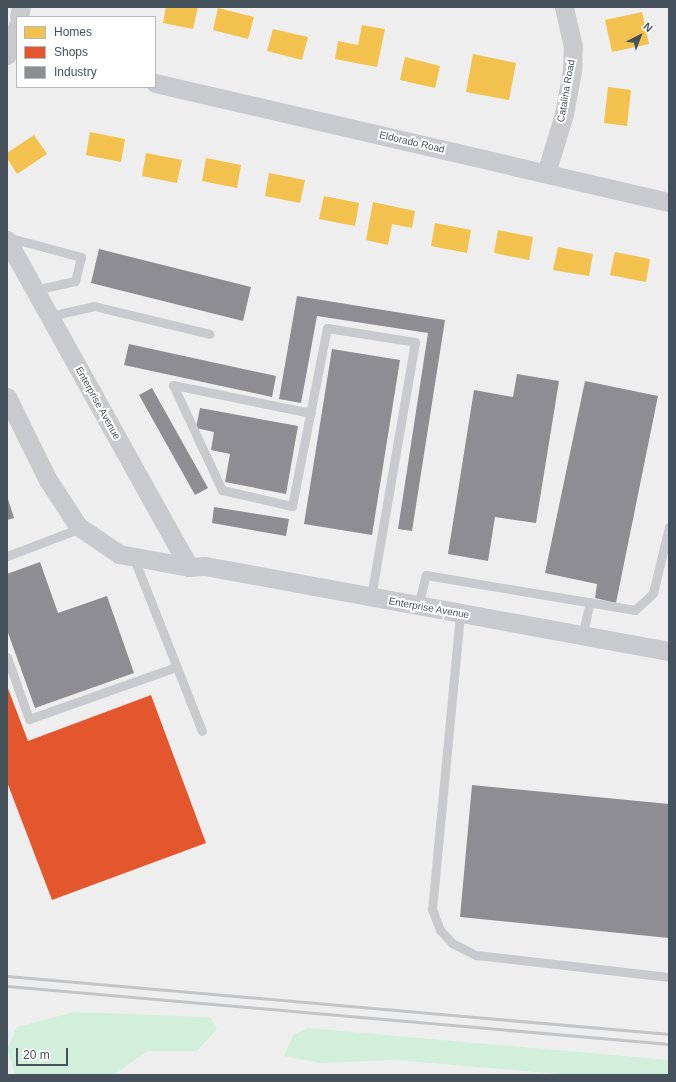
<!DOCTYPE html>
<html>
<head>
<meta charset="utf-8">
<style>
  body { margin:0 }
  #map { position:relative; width:676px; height:1082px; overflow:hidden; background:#efeeee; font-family:Helvetica,sans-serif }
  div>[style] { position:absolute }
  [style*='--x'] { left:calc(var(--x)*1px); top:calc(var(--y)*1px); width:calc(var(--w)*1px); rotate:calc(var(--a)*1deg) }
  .green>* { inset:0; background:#d2efdc }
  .homes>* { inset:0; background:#f2c14e }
  .shops>* { inset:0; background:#e4572e }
  .industry>* { inset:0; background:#8d8d92 }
  .service>* { height:9px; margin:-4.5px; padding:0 4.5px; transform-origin:4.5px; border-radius:4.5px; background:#c8cacd }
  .minor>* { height:19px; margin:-9.5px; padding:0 9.5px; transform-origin:9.5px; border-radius:9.5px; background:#c8cacd }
  .rail>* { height:3px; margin:-1.5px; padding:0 1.5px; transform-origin:1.5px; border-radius:1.5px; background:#c3c5c7 }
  span { translate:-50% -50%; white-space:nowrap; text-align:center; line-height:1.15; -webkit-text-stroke:4px #fff; paint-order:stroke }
  .street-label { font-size:10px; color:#45515b }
  .frame { position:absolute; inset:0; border:8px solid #45515b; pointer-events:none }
  .legend { position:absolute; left:16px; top:16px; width:140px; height:72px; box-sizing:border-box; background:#fff; border:1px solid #b5b9bd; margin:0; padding:5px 7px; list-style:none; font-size:12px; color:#45515b }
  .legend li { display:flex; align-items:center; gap:8px; height:20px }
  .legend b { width:20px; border:1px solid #b5b9bd }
  .north { position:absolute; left:620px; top:16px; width:40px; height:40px; -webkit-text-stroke:3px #fff; paint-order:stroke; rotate:42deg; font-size:11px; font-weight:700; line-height:16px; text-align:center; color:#45515b }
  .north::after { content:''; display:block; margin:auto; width:14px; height:18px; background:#45515b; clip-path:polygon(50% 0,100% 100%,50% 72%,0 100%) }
  .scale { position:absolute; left:16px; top:1048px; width:52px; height:18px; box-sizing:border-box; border:2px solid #45515b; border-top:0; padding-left:5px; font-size:12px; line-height:14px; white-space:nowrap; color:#45515b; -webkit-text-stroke:3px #fff; paint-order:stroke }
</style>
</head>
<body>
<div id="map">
  <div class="green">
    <div style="clip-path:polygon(74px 1012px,210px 1017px,217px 1029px,197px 1051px,147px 1051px,114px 1075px,15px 1075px,7px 1049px,17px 1027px)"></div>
    <div style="clip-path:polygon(308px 1028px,669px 1060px,669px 1075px,571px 1075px,396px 1060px,321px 1063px,284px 1056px,293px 1035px)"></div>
  </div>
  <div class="homes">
    <div style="clip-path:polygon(166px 7px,198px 7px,193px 29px,163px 23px)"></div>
    <div style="clip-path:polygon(218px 8px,254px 17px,248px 39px,213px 30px)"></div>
    <div style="clip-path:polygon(642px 12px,649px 44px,612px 52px,605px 20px)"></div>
    <div style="clip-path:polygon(362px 25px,385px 29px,377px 67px,335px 59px,338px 41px,358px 45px)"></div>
    <div style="clip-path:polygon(273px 29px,308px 37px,302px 60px,267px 51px)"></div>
    <div style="clip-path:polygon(473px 54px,516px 63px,509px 100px,466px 92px)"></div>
    <div style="clip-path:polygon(405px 57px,440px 66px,435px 88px,400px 80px)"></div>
    <div style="clip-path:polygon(608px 87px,631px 90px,627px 126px,604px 123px)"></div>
    <div style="clip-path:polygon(90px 132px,125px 139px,121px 162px,86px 155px)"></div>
    <div style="clip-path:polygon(34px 135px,47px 154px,17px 174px,7px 158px,7px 153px)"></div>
    <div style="clip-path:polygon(146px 153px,182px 160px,177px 183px,142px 176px)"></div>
    <div style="clip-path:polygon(206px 158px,241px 165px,237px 188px,202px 181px)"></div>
    <div style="clip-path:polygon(269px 173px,305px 180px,300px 203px,265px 196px)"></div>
    <div style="clip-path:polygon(324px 196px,359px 203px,355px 226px,319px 219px)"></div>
    <div style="clip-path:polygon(373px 202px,415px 211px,412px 228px,392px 224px,388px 245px,366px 240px)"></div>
    <div style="clip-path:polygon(435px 223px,471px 230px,467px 253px,431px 246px)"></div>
    <div style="clip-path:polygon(498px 230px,533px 237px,529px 260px,494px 253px)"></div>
    <div style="clip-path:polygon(558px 247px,593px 254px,589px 276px,553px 270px)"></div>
    <div style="clip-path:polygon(615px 252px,650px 259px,646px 282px,610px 275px)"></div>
  </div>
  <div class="shops">
    <div style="clip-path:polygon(7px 686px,28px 741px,151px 695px,206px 843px,52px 900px,7px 782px)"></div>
  </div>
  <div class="industry">
    <div style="clip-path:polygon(99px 249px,251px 287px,243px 321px,91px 283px)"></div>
    <div style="clip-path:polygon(297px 296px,445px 320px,412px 531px,398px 529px,428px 333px,317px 316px,301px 403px,279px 399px)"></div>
    <div style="clip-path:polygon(129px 344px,276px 376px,272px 397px,124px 365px)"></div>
    <div style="clip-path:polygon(332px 349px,400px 360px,372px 535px,304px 524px)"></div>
    <div style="clip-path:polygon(517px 374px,559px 381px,536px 523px,495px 517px,488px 561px,448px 554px,474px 390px,513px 397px)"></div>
    <div style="clip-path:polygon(585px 381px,658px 396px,616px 603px,595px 598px,597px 584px,545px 573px)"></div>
    <div style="clip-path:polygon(152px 388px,208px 488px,195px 495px,139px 395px)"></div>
    <div style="clip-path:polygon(200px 408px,298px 426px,286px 494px,225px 482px,230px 454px,211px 450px,214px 432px,196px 428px)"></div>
    <div style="clip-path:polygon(7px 496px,14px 518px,7px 520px)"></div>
    <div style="clip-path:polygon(214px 507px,289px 519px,286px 536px,212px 523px)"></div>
    <div style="clip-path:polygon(40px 562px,58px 613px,107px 596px,134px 673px,35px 708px,7px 630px,7px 574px)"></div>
    <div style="clip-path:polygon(472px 785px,669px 804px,669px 938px,460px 917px)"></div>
  </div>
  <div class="service">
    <div style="--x:7;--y:237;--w:77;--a:15.1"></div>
    <div style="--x:81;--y:257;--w:25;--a:104"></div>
    <div style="--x:75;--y:281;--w:41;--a:167.3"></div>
    <div style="--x:50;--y:316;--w:45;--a:-12.8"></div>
    <div style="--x:94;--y:306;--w:119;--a:13.6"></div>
    <div style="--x:311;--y:413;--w:141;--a:-168.5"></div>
    <div style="--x:173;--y:385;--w:116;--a:65"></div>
    <div style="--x:222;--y:490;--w:72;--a:12.9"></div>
    <div style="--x:292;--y:506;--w:181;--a:-78.9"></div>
    <div style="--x:327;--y:328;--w:89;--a:9"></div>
    <div style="--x:415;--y:342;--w:260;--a:99.8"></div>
    <div style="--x:7;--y:556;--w:79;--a:-20.7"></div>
    <div style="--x:133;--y:556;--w:188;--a:68.5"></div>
    <div style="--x:418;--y:606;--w:32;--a:-76"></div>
    <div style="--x:426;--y:575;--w:212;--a:9.5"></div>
    <div style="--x:635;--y:610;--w:25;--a:-43"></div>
    <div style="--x:653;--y:593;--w:68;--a:-76.4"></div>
    <div style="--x:460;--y:614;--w:296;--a:95.4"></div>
    <div style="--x:432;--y:909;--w:22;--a:69"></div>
    <div style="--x:440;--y:930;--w:18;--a:47"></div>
    <div style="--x:452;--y:943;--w:27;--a:27"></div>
    <div style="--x:476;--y:955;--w:194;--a:6.5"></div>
    <div style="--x:582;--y:636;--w:35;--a:-77"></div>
    <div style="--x:7;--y:657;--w:66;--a:70.5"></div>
    <div style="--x:29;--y:719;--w:156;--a:-19.5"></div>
  </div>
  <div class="minor">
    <div style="--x:19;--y:17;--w:10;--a:-79"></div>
    <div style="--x:7;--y:55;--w:30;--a:-70"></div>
    <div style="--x:155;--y:83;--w:528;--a:13.04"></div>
    <div style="--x:546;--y:173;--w:62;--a:-73"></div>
    <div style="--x:564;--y:114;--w:44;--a:-79.5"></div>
    <div style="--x:572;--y:71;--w:24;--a:-88"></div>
    <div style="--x:573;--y:47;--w:41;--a:-102.7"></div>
    <div style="--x:7;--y:240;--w:374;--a:60.9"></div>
    <div style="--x:189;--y:567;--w:16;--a:-4"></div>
    <div style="--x:205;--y:566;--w:472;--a:10.4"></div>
    <div style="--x:7;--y:397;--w:93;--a:63.7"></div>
    <div style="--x:48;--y:480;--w:55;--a:56.9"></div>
    <div style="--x:78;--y:526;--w:50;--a:34.3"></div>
    <div style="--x:119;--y:554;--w:71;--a:10.5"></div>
  </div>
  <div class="rail">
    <div style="--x:7;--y:976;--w:665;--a:5.01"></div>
    <div style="--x:7;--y:986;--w:665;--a:5.01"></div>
  </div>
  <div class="street-label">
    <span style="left:566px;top:91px;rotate:-80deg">Catalina Road</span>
    <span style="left:412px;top:142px;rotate:13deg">Eldorado Road</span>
    <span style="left:98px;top:403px;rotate:61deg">Enterprise Avenue</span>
    <span style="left:429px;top:608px;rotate:10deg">Enterprise Avenue</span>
  </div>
  <div class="frame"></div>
  <ul class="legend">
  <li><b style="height:11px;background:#f2c14e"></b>Homes</li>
  <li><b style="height:11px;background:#e4572e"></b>Shops</li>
  <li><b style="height:11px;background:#8d8d92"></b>Industry</li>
  </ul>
  <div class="north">N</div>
  <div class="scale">20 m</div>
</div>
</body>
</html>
